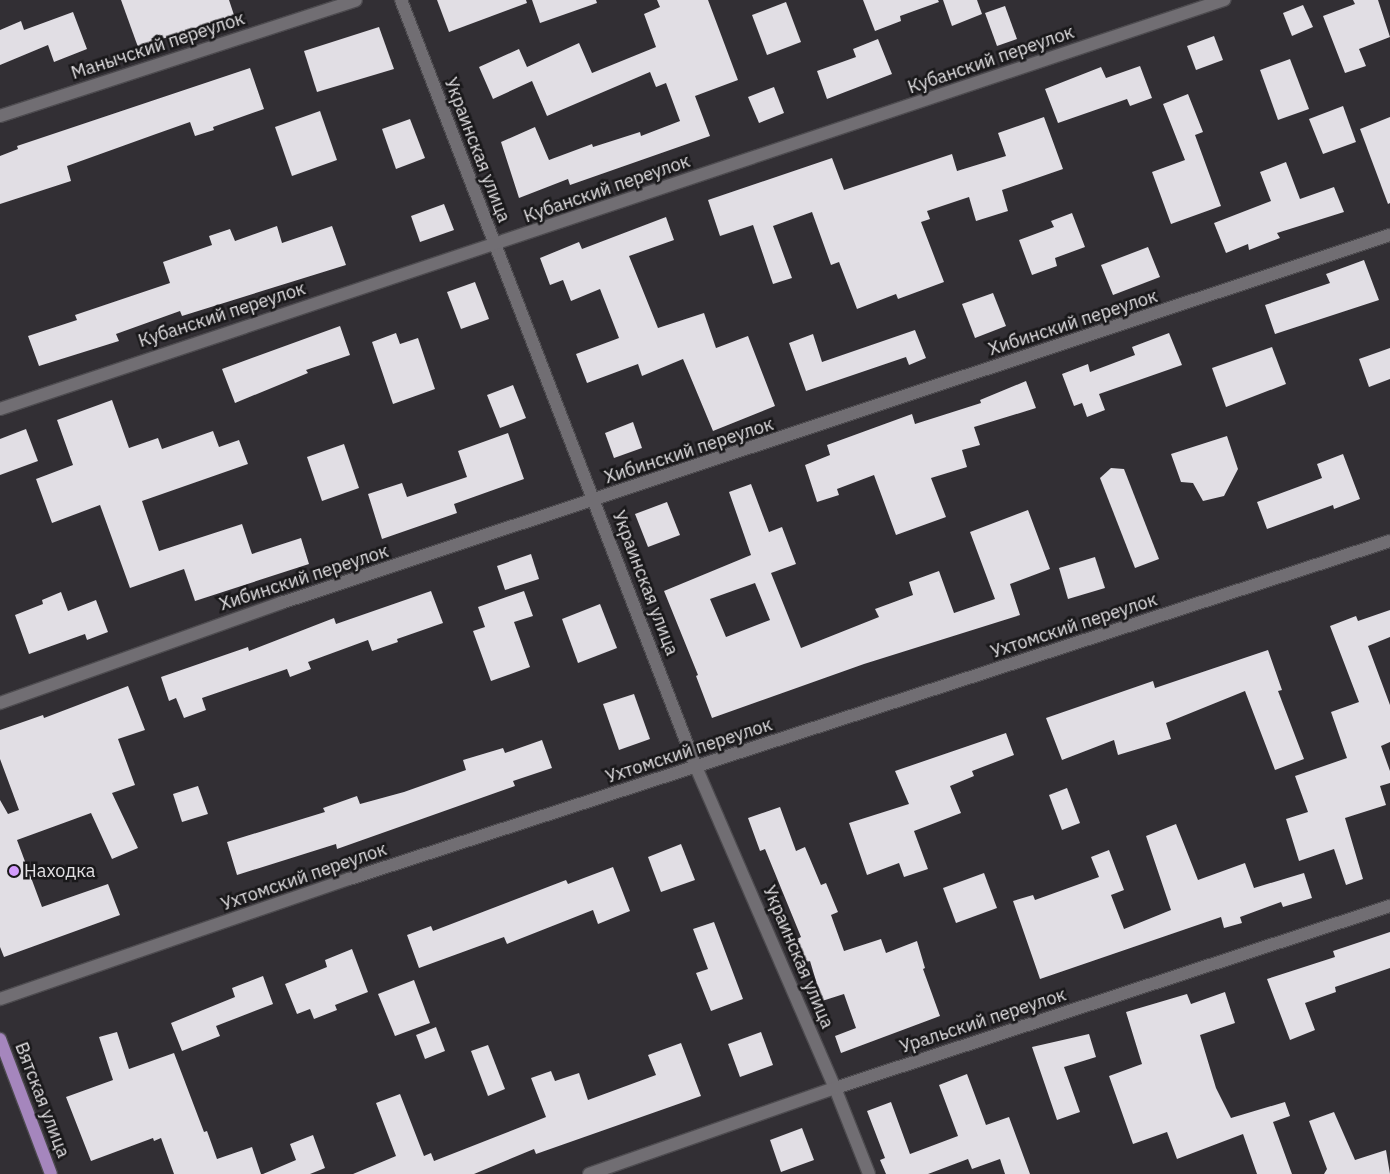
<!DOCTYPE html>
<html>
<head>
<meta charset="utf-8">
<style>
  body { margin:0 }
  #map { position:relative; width:1390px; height:1174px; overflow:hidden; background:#322f34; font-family:"IBM Plex Sans",sans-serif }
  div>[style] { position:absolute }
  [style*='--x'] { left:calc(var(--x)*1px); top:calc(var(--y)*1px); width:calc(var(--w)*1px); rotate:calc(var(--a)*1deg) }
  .building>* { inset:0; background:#e1dee4 }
  .roads { filter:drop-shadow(1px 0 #4d4b4f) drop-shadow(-1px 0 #4d4b4f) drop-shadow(0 1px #4d4b4f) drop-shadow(0 -1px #4d4b4f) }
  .minor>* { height:12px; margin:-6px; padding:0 6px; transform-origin:6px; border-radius:6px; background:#716e73 }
  .primary>* { height:12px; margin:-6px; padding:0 6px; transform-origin:6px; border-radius:6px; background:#a586bd }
  .dots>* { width:14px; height:14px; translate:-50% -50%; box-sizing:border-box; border:2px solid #19181a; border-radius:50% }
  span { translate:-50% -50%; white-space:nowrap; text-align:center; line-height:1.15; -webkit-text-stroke:5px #19181a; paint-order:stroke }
  .street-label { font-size:18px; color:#e2e0e3 }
  .poi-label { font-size:18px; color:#e2e0e3 }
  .left { translate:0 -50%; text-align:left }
</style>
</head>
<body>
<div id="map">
  <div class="building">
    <div style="clip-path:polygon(121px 0,229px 0,234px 15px,138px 47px)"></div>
    <div style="clip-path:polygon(437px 0,526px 0,527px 3px,449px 32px)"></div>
    <div style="clip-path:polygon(532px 0,596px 0,597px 3px,540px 23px)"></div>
    <div style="clip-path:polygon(657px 0,708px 0,738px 80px,695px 96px,710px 136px,570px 185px,568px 179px,519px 198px,501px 142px,535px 127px,549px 160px,592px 144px,593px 147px,640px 132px,641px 136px,680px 121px,666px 83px,656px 87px,650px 72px,547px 116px,532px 81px,493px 99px,479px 67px,519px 49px,527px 67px,579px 43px,592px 73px,656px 47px,644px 14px,660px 7px)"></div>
    <div style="clip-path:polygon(863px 0,938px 0,939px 2px,900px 16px,901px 21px,875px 31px)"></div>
    <div style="clip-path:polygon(943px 0,977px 0,982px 14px,952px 26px)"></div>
    <div style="clip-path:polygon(1353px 0,1378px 0,1390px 37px,1359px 49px,1366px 66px,1345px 73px,1323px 16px,1355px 4px)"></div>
    <div style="clip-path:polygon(786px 2px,801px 42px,767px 55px,752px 15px)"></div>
    <div style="clip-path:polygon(1303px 5px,1313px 27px,1292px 36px,1283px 13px)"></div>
    <div style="clip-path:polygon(1005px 6px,1017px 39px,997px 46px,985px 13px)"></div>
    <div style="clip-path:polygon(73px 12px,87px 49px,54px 62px,48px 45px,0 65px,0 30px,21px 21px,24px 30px)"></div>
    <div style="clip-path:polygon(379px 27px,394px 69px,317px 92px,304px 51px)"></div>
    <div style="clip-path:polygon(1214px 36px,1223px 60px,1196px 70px,1187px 46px)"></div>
    <div style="clip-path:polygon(878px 39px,892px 74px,827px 99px,817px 71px,856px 57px,853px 49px)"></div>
    <div style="clip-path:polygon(1290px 59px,1309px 109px,1278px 120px,1260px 70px)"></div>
    <div style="clip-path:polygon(1140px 66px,1152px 98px,1130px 106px,1127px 99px,1058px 123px,1045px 89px,1101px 67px,1106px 78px)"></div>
    <div style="clip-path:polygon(250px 68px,264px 109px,213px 127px,214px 130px,195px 136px,190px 122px,156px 134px,67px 166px,71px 181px,0 204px,0 156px,18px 149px,17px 146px)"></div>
    <div style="clip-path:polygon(774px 87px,784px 113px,759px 123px,748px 97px)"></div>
    <div style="clip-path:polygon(1188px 94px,1203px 132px,1195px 135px,1221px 206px,1171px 224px,1152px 172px,1185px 160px,1163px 104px)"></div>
    <div style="clip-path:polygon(1343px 106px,1356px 142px,1323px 154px,1309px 119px)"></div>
    <div style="clip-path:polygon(320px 111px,337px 160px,292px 176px,275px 127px)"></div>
    <div style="clip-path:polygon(1044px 117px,1063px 169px,1002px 190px,1008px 211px,976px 221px,969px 197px,927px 211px,930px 219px,921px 222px,944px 282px,898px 299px,896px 294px,857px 309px,839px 262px,831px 265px,812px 212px,773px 226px,792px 278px,773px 284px,753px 225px,720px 236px,708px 200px,832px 158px,844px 190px,952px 154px,957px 171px,1006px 156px,998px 133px)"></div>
    <div style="clip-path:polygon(1390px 117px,1390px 203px,1388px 204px,1360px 129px)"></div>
    <div style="clip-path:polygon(410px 119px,425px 158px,396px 169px,382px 129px)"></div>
    <div style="clip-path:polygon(1286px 162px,1300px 199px,1334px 187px,1344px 212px,1277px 233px,1280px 238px,1249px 250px,1248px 244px,1226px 253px,1214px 223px,1271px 201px,1260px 172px)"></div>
    <div style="clip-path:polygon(444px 204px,454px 230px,420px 242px,411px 216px)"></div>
    <div style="clip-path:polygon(1072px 213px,1085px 247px,1055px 258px,1057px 266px,1032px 275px,1019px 240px,1054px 227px,1051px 221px)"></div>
    <div style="clip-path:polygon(666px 217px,674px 240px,629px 256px,658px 328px,704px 313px,716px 348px,748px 336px,775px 406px,713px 431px,683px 359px,642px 376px,638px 364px,587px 383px,576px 354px,619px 338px,600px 289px,571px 301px,563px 280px,550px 285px,540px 258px,579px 242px,582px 249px)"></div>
    <div style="clip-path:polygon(277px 226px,282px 243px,332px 226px,346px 265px,182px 316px,180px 311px,116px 334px,119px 341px,39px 366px,28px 336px,77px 320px,75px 315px,170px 283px,163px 262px,212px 245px,209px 236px,230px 229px,235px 241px)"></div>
    <div style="clip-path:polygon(1148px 247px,1160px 277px,1113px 295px,1101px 265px)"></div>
    <div style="clip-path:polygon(1364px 260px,1379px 300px,1275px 334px,1265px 305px,1330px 283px,1326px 274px)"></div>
    <div style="clip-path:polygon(475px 282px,489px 319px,461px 329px,447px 292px)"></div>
    <div style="clip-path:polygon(993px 293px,1006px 326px,975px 338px,962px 304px)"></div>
    <div style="clip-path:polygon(340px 326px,350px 355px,306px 370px,308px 373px,235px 403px,222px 369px)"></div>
    <div style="clip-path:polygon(915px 330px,926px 358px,909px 365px,906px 357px,806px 391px,789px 343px,813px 334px,822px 362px)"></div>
    <div style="clip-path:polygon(396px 333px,400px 344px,418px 338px,435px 389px,393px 404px,372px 342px)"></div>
    <div style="clip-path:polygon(1169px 333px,1182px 365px,1099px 394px,1105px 410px,1087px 417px,1082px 403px,1074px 406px,1062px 374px,1088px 364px,1090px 372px,1135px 355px,1132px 347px)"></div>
    <div style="clip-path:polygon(1272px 347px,1286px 384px,1226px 407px,1212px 368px)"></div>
    <div style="clip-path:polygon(1390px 348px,1390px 379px,1369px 387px,1359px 359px)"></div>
    <div style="clip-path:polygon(1026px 381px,1036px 408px,974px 427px,980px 445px,962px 450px,967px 467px,931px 478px,946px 517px,896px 535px,874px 475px,837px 489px,839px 495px,817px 502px,805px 465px,830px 455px,827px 445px,912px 414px,915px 424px,981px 403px,980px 400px)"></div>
    <div style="clip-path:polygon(513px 385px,526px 418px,500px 428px,487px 395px)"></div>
    <div style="clip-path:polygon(112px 400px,129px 448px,158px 438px,162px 449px,213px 431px,219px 447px,239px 440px,248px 464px,142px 501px,159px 551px,242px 524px,252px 554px,301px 538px,309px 564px,195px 601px,184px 569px,130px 588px,100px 505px,52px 523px,36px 479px,73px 465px,57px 420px)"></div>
    <div style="clip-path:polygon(633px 422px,642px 448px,614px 458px,605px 433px)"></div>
    <div style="clip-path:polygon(26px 429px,38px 461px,0 475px,0 439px)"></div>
    <div style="clip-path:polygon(508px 433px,524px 479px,454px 504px,457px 513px,382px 539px,368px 494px,402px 483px,407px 497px,467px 477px,458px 451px)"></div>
    <div style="clip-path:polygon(1227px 436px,1238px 469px,1224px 496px,1203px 501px,1193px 483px,1181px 482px,1171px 454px)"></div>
    <div style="clip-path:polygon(344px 444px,359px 488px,322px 501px,307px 457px)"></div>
    <div style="clip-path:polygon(1343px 454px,1360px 499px,1334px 509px,1333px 505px,1267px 529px,1257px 502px,1322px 478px,1317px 464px)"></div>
    <div style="clip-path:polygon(1111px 468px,1124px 469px,1159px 559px,1135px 568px,1100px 478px)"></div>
    <div style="clip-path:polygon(evenodd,751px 484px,769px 532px,782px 527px,796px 564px,771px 573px,801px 648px,879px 617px,875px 609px,913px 595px,909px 582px,939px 571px,954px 613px,995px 599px,970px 532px,1028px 510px,1050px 569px,1010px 584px,1020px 615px,864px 664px,712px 718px,696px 676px,698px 675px,664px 591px,751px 555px,729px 492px,751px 484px,755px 583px,770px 620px,726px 637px,710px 599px,755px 583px)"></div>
    <div style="clip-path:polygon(667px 502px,680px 535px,648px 547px,635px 514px)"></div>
    <div style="clip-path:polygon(531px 554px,539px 579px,505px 590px,497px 566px)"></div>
    <div style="clip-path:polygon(1095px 557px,1105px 588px,1068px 599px,1059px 568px)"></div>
    <div style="clip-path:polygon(431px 591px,443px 623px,397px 639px,398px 642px,372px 651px,368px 640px,308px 662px,311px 669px,290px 677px,287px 669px,202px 698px,206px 710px,184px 718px,176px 698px,169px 701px,161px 677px,248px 647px,249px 651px,334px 618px,336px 624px)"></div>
    <div style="clip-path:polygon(524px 591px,533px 616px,514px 622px,530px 667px,491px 681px,473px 631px,485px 627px,478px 607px)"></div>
    <div style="clip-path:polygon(61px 592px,68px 611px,96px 600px,108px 632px,87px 640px,85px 634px,29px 654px,15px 615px,43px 604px,42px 600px)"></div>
    <div style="clip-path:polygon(600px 604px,617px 648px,578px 663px,562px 619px)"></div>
    <div style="clip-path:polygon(1390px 610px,1390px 637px,1368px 646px,1390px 705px,1390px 742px,1381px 746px,1390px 771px,1390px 783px,1380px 786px,1386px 805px,1345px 818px,1363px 879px,1346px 885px,1334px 849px,1299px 861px,1286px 819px,1308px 812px,1295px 776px,1347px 758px,1331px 712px,1359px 702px,1330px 626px,1356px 616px,1358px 621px)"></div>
    <div style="clip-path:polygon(1268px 650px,1282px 690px,1278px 691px,1304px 759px,1275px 770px,1245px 691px,1166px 723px,1171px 739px,1118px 755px,1114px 740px,1062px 760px,1046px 718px,1153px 681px,1155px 688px)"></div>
    <div style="clip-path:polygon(128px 686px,145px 730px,118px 739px,135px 785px,112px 793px,138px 848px,112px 859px,91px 813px,17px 840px,42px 907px,108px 884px,120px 915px,4px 957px,0 947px,0 800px,8px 814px,19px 810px,0 759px,0 730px,43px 715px,44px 718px)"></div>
    <div style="clip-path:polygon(634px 694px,650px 739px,619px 750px,603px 704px)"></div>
    <div style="clip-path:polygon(1006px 733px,1014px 755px,972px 771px,974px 776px,950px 786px,961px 813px,914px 831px,928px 869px,904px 877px,899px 863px,867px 875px,849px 823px,909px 804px,895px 771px)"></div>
    <div style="clip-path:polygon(542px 740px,552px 768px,513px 781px,515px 786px,337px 849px,336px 844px,237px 875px,227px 842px,325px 812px,323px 808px,357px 796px,360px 804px,404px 792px,466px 770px,463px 760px,503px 748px,505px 753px)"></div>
    <div style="clip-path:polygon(198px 786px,208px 814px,182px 822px,173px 794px)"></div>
    <div style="clip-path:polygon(1067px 788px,1080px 823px,1062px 830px,1049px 795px)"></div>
    <div style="clip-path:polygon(780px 807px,796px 851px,805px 847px,821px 885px,826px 883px,838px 912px,831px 915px,844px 951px,881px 939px,886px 953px,917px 941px,925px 968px,923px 969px,940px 1016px,841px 1053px,835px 1036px,856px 1028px,844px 994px,822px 1001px,810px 961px,806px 962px,797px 939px,801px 937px,765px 849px,760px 851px,748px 818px)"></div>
    <div style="clip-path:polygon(1176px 824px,1198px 880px,1245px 863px,1254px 888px,1304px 873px,1312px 898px,1283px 907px,1281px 902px,1240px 917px,1242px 923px,1224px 928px,1221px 917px,1040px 979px,1013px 901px,1033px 895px,1035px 900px,1099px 877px,1091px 857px,1109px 850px,1124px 890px,1111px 895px,1124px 929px,1171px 910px,1146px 836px)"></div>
    <div style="clip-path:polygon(681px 844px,695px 880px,661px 892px,648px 857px)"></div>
    <div style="clip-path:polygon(613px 867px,630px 911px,598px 924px,593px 910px,507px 944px,504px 937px,419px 968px,407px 935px,431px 926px,433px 931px,566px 880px,568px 884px)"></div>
    <div style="clip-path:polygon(984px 873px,997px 908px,956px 923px,943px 888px)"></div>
    <div style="clip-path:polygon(714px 922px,743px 999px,711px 1011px,696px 973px,708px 969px,693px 929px)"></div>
    <div style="clip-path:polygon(1390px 932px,1390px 968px,1335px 987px,1336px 992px,1305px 1003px,1315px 1030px,1290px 1040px,1267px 979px,1335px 957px,1333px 951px)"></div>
    <div style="clip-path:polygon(352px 949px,368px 992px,335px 1005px,337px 1010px,314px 1019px,310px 1009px,297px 1014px,285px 984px,327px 967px,325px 960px)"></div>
    <div style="clip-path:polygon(263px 976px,273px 1004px,216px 1026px,220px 1036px,182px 1051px,171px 1023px,235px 997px,232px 988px)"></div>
    <div style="clip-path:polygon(414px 980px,430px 1023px,395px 1036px,378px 994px)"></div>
    <div style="clip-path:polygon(1225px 992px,1235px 1023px,1200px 1035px,1216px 1088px,1231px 1118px,1285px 1102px,1290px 1116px,1273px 1122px,1292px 1174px,1257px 1174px,1243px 1134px,1177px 1159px,1167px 1132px,1133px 1144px,1109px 1076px,1142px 1064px,1126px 1012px,1187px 994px,1191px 1004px)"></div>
    <div style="clip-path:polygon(436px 1027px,445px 1051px,425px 1059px,416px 1035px)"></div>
    <div style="clip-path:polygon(117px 1032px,129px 1069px,174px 1053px,204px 1132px,207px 1131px,217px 1159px,252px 1147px,261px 1174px,174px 1174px,161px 1138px,154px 1141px,153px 1138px,91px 1161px,66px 1097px,113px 1080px,99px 1037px)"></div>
    <div style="clip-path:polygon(761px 1032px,773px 1065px,740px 1077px,728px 1044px)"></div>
    <div style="clip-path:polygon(1089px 1034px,1096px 1057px,1064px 1067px,1080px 1112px,1057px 1120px,1032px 1047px)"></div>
    <div style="clip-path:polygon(681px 1043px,701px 1096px,536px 1154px,534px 1149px,474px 1174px,353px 1174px,396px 1156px,376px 1103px,400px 1094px,424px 1156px,431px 1153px,434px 1161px,546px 1117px,531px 1078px,551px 1071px,555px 1081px,579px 1073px,588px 1100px,656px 1075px,648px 1055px)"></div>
    <div style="clip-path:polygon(488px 1045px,505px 1089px,488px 1096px,471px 1051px)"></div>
    <div style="clip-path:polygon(967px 1074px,986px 1125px,1009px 1117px,1030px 1174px,1005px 1174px,1000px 1159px,972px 1169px,968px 1159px,928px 1174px,886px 1174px,880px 1160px,885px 1158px,867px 1111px,891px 1102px,910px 1154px,958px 1136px,939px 1085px)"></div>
    <div style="clip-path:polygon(1334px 1112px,1355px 1160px,1386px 1150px,1390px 1174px,1324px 1174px,1327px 1169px,1309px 1121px)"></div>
    <div style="clip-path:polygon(802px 1128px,814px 1160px,781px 1172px,770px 1140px)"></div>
    <div style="clip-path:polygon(313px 1135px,325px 1168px,310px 1174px,263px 1174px,296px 1160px,290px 1144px)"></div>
  </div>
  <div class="roads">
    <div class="minor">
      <div style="--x:401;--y:0;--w:822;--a:68.96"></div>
      <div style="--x:696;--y:767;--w:350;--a:66.6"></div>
      <div style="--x:835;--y:1088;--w:92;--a:68.4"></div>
      <div style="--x:0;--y:116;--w:374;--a:-18"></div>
      <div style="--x:0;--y:409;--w:1291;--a:-18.48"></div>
      <div style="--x:0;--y:703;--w:298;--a:-19.6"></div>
      <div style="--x:281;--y:603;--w:1168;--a:-18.36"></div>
      <div style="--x:0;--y:999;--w:369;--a:-19"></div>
      <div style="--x:349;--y:879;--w:1094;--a:-17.99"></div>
      <div style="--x:589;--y:1174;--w:261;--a:-19.3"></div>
      <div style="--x:835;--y:1088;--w:584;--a:-18.16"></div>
    </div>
    <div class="primary">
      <div style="--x:0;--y:1039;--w:144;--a:69.3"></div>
    </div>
  </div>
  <div class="dots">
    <div style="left:14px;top:871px;background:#d39cfc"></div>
  </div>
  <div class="street-label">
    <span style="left:158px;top:46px;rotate:-18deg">Манычский переулок</span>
    <span style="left:991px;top:60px;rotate:-19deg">Кубанский переулок</span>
    <span style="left:477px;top:150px;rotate:69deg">Украинская улица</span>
    <span style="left:607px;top:189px;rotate:-19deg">Кубанский переулок</span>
    <span style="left:222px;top:315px;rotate:-18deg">Кубанский переулок</span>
    <span style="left:1073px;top:323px;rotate:-18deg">Хибинский переулок</span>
    <span style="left:689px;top:451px;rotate:-18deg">Хибинский переулок</span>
    <span style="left:304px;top:578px;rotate:-18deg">Хибинский переулок</span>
    <span style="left:645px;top:583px;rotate:69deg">Украинская улица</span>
    <span style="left:1074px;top:626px;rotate:-18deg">Ухтомский переулок</span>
    <span style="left:689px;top:751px;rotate:-18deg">Ухтомский переулок</span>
    <span style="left:304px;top:877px;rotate:-19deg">Ухтомский переулок</span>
    <span style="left:798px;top:957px;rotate:67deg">Украинская улица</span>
    <span style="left:983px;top:1021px;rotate:-18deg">Уральский переулок</span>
    <span style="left:42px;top:1100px;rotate:69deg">Вятская улица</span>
  </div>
  <div class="poi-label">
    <span class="left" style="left:24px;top:871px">Находка</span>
  </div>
</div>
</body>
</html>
